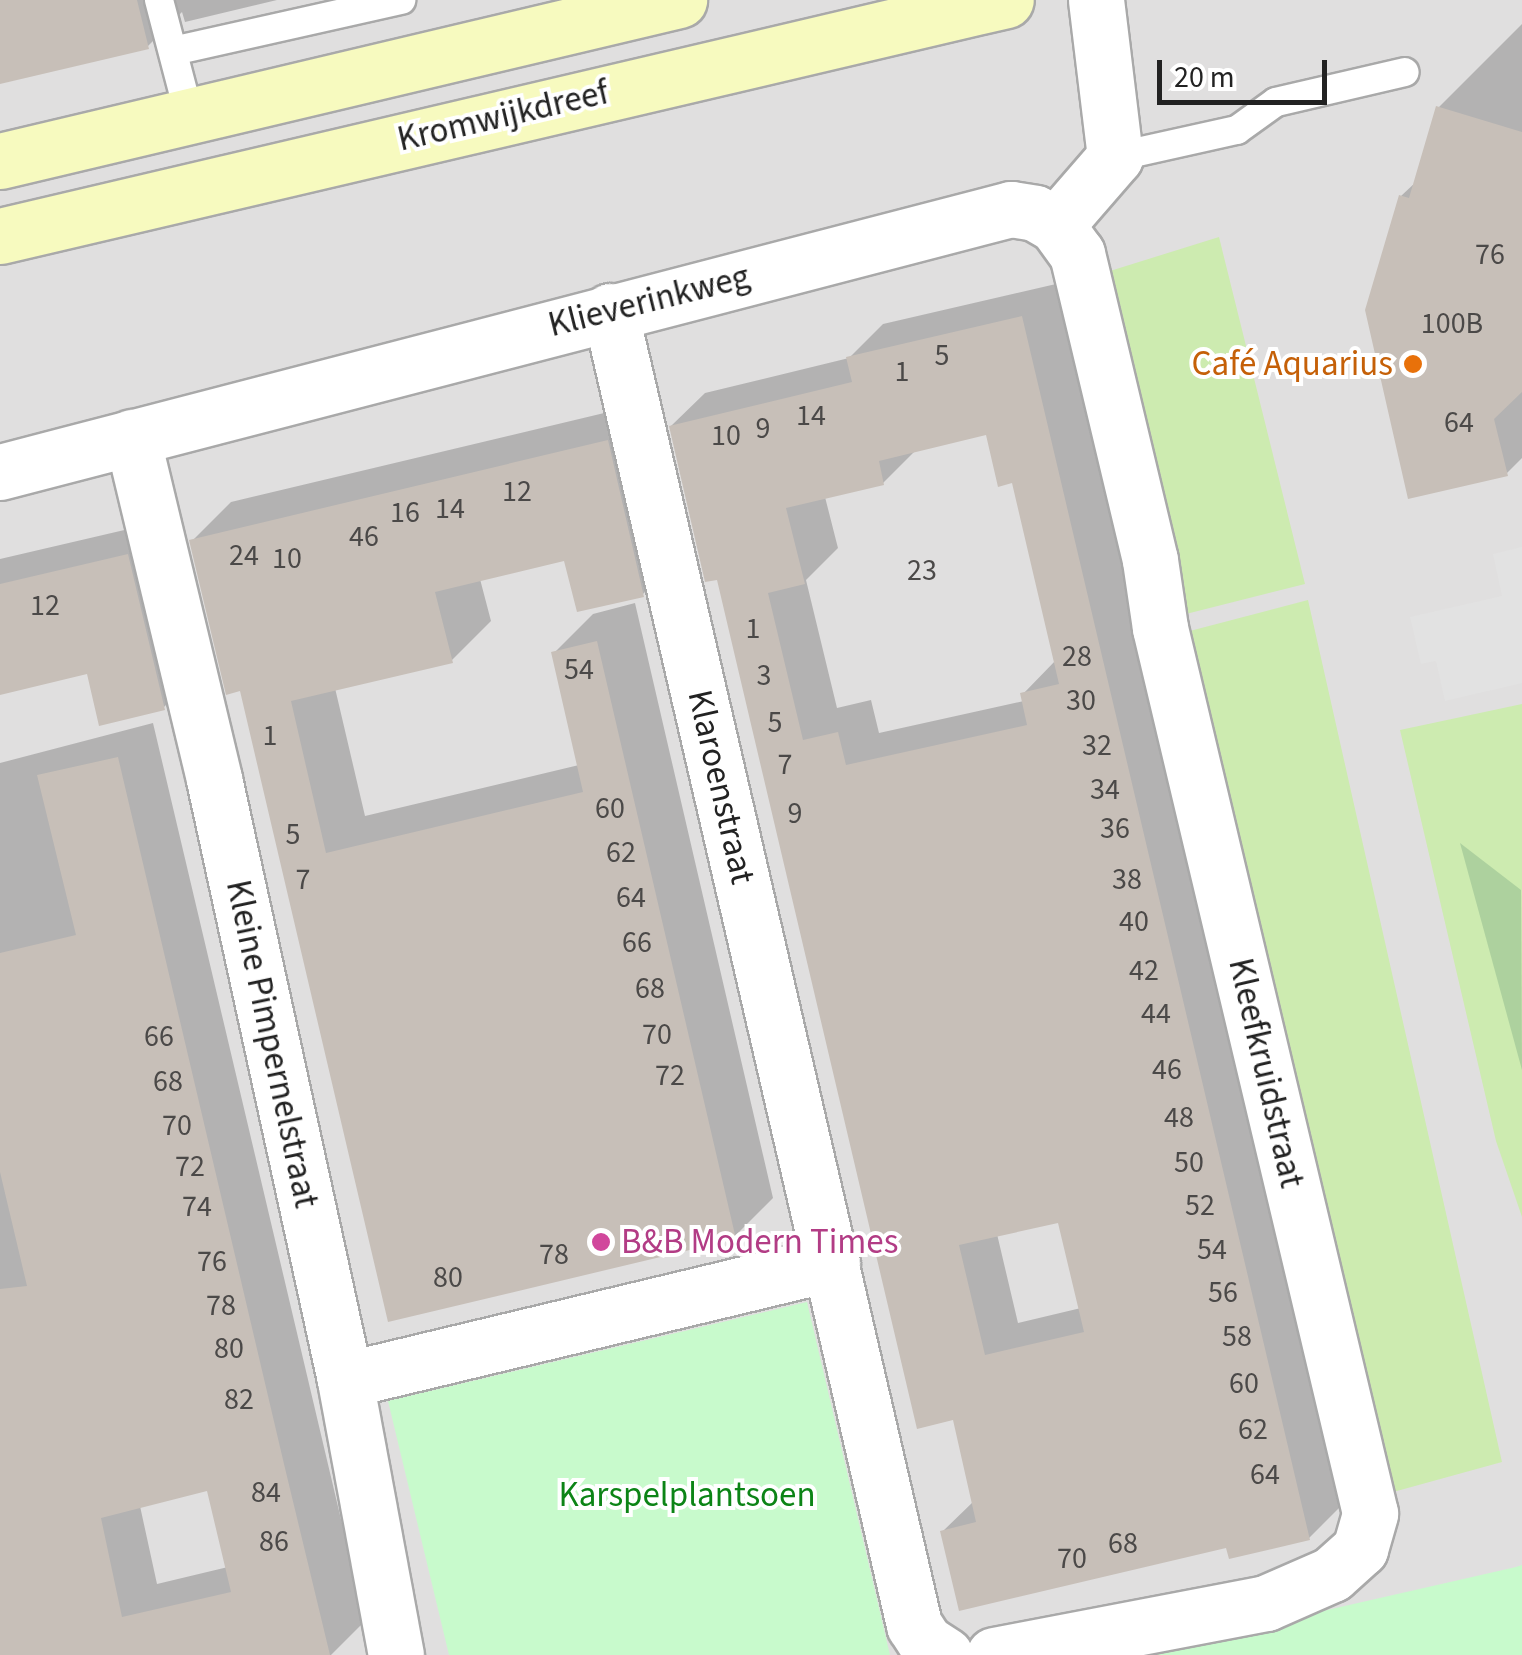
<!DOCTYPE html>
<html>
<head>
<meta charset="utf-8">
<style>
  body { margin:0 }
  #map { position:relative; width:1522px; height:1655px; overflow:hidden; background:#f2efe9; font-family:"Source Sans 3",sans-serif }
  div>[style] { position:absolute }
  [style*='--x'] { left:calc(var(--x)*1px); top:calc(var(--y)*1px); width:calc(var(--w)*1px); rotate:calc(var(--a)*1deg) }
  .residential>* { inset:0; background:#e0dfdf }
  .grass>* { inset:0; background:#cdebb0 }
  .forest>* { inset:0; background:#add19e }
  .park>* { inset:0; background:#c8facc }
  .parking>* { inset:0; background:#e2e2e2 }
  .shadow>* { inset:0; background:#0003 }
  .building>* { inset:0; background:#c7bfb8 }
  .roads { filter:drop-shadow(2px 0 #a9a9a9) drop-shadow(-2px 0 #a9a9a9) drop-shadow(0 2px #a9a9a9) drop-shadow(0 -2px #a9a9a9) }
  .service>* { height:28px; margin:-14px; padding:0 14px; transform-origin:14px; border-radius:14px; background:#fff }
  .minor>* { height:55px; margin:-27.5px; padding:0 27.5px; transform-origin:27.5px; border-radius:27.5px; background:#fff }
  .secondary>* { height:55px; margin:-27.5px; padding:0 27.5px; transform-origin:27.5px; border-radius:27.5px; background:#f7fabf }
  .dots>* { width:28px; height:28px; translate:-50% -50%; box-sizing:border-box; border:5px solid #fff; border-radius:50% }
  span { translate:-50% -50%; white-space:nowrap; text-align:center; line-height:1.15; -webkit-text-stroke:8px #fff; paint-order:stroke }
  .number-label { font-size:30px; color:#4b4948 }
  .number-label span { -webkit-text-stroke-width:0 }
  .street-label { font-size:35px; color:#222 }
  .food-label { font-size:35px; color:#c56008 }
  .right { translate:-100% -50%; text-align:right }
  .hotel-label { font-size:35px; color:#b23c85 }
  .left { translate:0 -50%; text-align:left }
  .park-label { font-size:35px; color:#0c8416 }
  .scale { position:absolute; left:1157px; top:60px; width:170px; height:45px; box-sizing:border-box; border:5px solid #222; border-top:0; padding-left:12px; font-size:30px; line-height:35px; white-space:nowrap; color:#222; -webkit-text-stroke:8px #fff; paint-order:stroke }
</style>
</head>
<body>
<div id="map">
  <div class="residential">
    <div style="clip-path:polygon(0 0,1522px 0,1522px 1655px,0 1655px)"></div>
  </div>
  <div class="grass">
    <div style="clip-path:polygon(1219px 237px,1305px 584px,1182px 615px,1110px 271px)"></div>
    <div style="clip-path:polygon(1308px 600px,1502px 1462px,1386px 1494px,1186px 632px)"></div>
    <div style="clip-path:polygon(1522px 704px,1522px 1217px,1496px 1141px,1400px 730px)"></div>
  </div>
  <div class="forest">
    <div style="clip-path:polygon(1460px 843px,1521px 890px,1522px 1070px)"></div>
  </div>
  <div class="park">
    <div style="clip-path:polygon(807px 1302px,890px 1655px,449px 1655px,388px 1401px)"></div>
    <div style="clip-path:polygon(1522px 1565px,1522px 1655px,1129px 1655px,1516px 1567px)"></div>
  </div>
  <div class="parking">
    <div style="clip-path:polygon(1522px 547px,1522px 683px,1445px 701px,1436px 661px,1421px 664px,1410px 617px,1502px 596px,1493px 554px)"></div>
  </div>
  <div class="shadow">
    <div style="clip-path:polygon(0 0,277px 0,185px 22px,182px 12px,148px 46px,0 81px)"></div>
    <div style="clip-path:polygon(1522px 24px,1522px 458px,1506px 474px,1401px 196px,1417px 181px,1438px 108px)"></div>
    <div style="clip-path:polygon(evenodd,1056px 284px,1343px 1504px,1309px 1538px,1228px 1545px,943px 1531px,974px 1501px,955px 1417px,718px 577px,671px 426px,705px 393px,849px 358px,883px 324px,1056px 284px,988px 432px,1014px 480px,1056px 660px,1023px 694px,1024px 701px,879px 733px,871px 700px,837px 708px,806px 580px,838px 548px,825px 497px,883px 483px,917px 449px,988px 432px,1056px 284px,1059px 1220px,1081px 1308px,1018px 1323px,997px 1234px,1059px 1220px)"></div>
    <div style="clip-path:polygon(646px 403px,682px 555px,643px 594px,566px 558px,480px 579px,491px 621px,452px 660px,335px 688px,365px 816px,579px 765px,554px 653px,593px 614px,635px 603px,773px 1198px,734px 1237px,390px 1319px,242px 688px,192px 541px,231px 502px)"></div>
    <div style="clip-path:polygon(163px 521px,199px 672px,164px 707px,89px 671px,0 692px,0 559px)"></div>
    <div style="clip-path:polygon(evenodd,153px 723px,365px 1621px,331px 1655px,0 1655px,0 763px,153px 723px,209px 1488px,228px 1567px,157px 1584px,140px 1506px,209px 1488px)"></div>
  </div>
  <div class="building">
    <div style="clip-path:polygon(0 0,137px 0,149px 49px,0 84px)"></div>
    <div style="clip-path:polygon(1436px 106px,1522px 132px,1522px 392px,1494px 419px,1508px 476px,1408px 499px,1365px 310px,1399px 195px,1409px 198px)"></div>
    <div style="clip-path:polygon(evenodd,1022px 316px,1310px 1540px,1229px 1559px,1226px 1548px,959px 1611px,940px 1531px,976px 1522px,953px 1420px,917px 1429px,717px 580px,705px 582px,669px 426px,852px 382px,846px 357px,1022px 316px,986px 435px,998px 487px,1012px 483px,1059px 684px,1020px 693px,1027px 725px,846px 765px,838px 732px,803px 740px,768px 593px,805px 584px,786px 508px,884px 485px,879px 461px,986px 435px,1022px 316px,1058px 1223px,1084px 1332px,985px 1355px,959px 1245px,1058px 1223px)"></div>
    <div style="clip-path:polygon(608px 440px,644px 597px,577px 612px,564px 561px,435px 592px,453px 663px,291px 701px,326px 853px,583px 792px,551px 652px,597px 641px,736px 1239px,388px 1322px,240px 691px,226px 695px,189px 540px)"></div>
    <div style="clip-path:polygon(128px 554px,165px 710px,99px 726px,87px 674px,0 695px,0 584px)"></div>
    <div style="clip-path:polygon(evenodd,118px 757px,284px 1464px,330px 1655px,0 1655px,0 1289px,27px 1286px,0 1172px,0 953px,76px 935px,37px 775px,118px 757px,207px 1491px,231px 1592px,122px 1617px,101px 1518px,207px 1491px)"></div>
  </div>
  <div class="roads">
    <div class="service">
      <div style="--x:159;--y:0;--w:118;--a:75.3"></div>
      <div style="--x:173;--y:51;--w:234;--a:-12.6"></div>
      <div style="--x:1115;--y:157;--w:125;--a:-12.5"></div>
      <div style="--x:1237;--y:130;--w:48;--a:-35.7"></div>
      <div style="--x:1276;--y:102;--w:132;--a:-13.1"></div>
    </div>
    <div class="minor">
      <div style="--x:610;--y:311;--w:1349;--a:76.97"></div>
      <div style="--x:914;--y:1625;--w:20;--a:57"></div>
      <div style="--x:925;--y:1642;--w:24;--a:33"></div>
      <div style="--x:132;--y:437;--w:352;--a:76.5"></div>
      <div style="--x:214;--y:779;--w:615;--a:77.7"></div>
      <div style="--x:345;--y:1380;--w:280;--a:79.5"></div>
      <div style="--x:0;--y:472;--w:1045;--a:-14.58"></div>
      <div style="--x:1011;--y:209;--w:24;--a:9"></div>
      <div style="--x:1035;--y:213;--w:24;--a:30"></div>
      <div style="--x:1056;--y:225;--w:90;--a:-49.1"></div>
      <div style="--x:1115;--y:157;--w:158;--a:-96.9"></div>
      <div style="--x:345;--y:1380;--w:501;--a:-13.51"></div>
      <div style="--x:994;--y:1655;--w:277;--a:-10.8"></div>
      <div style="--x:1266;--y:1603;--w:72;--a:-23.7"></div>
      <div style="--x:1332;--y:1574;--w:38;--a:-42"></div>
      <div style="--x:1360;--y:1549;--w:37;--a:-74"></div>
      <div style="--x:1370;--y:1513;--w:910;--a:-103.35"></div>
      <div style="--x:1160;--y:628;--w:69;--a:-98.4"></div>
      <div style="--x:1150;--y:560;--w:315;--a:-103.4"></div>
      <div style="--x:1077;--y:254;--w:36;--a:-126"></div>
    </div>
    <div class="secondary">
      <div style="--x:0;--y:161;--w:698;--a:-13.34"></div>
      <div style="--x:0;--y:236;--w:1033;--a:-13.2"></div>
    </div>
  </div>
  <div class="dots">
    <div style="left:1413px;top:364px;background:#e8710a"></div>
    <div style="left:601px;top:1242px;background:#d1479c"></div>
  </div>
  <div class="number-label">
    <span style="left:1490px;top:255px">76</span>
    <span style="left:1452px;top:324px">100B</span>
    <span style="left:942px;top:356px">5</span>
    <span style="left:902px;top:372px">1</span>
    <span style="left:811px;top:416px">14</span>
    <span style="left:1459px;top:423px">64</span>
    <span style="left:763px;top:429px">9</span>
    <span style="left:726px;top:436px">10</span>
    <span style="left:517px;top:492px">12</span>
    <span style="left:450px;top:509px">14</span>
    <span style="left:405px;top:513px">16</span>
    <span style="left:364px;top:537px">46</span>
    <span style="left:244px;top:556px">24</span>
    <span style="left:287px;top:559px">10</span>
    <span style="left:922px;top:571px">23</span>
    <span style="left:45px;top:606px">12</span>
    <span style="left:753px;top:629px">1</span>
    <span style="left:1077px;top:657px">28</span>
    <span style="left:579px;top:670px">54</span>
    <span style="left:764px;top:676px">3</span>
    <span style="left:1081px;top:701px">30</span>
    <span style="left:775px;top:723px">5</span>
    <span style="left:270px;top:736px">1</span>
    <span style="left:1097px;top:746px">32</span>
    <span style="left:785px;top:765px">7</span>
    <span style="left:1105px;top:790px">34</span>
    <span style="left:610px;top:809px">60</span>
    <span style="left:795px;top:814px">9</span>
    <span style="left:1115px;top:829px">36</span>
    <span style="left:293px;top:835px">5</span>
    <span style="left:621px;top:853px">62</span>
    <span style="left:303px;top:880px">7</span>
    <span style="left:1127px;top:880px">38</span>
    <span style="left:631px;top:898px">64</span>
    <span style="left:1134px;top:922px">40</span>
    <span style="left:637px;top:943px">66</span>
    <span style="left:1144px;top:971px">42</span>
    <span style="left:650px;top:989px">68</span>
    <span style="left:1156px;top:1014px">44</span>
    <span style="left:657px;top:1035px">70</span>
    <span style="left:159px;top:1037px">66</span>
    <span style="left:1167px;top:1070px">46</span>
    <span style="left:670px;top:1076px">72</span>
    <span style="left:168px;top:1082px">68</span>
    <span style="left:1179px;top:1118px">48</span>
    <span style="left:177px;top:1126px">70</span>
    <span style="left:1189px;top:1163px">50</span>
    <span style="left:190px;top:1167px">72</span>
    <span style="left:1200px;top:1206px">52</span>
    <span style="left:197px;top:1207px">74</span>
    <span style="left:1212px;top:1250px">54</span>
    <span style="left:554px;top:1255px">78</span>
    <span style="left:212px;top:1262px">76</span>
    <span style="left:448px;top:1278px">80</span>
    <span style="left:1223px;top:1293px">56</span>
    <span style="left:221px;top:1306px">78</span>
    <span style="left:1237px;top:1337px">58</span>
    <span style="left:229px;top:1349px">80</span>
    <span style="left:1244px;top:1384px">60</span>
    <span style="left:239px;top:1400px">82</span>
    <span style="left:1253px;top:1430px">62</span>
    <span style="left:1265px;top:1475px">64</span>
    <span style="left:266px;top:1493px">84</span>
    <span style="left:274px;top:1542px">86</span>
    <span style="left:1123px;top:1544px">68</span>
    <span style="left:1072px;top:1559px">70</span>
  </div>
  <div class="street-label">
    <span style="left:503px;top:116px;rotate:-13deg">Kromwijkdreef</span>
    <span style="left:649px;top:301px;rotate:-14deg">Klieverinkweg</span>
    <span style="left:721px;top:787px;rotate:77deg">Klaroenstraat</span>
    <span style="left:272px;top:1044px;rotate:78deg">Kleine Pimpernelstraat</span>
    <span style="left:1266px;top:1073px;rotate:77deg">Kleefkruidstraat</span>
  </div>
  <div class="food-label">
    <span class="right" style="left:1393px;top:364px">Café Aquarius</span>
  </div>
  <div class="hotel-label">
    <span class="left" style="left:621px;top:1242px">B&amp;B Modern Times</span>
  </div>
  <div class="park-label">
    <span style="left:687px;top:1495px">Karspelplantsoen</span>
  </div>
  <div class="scale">20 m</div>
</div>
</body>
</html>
